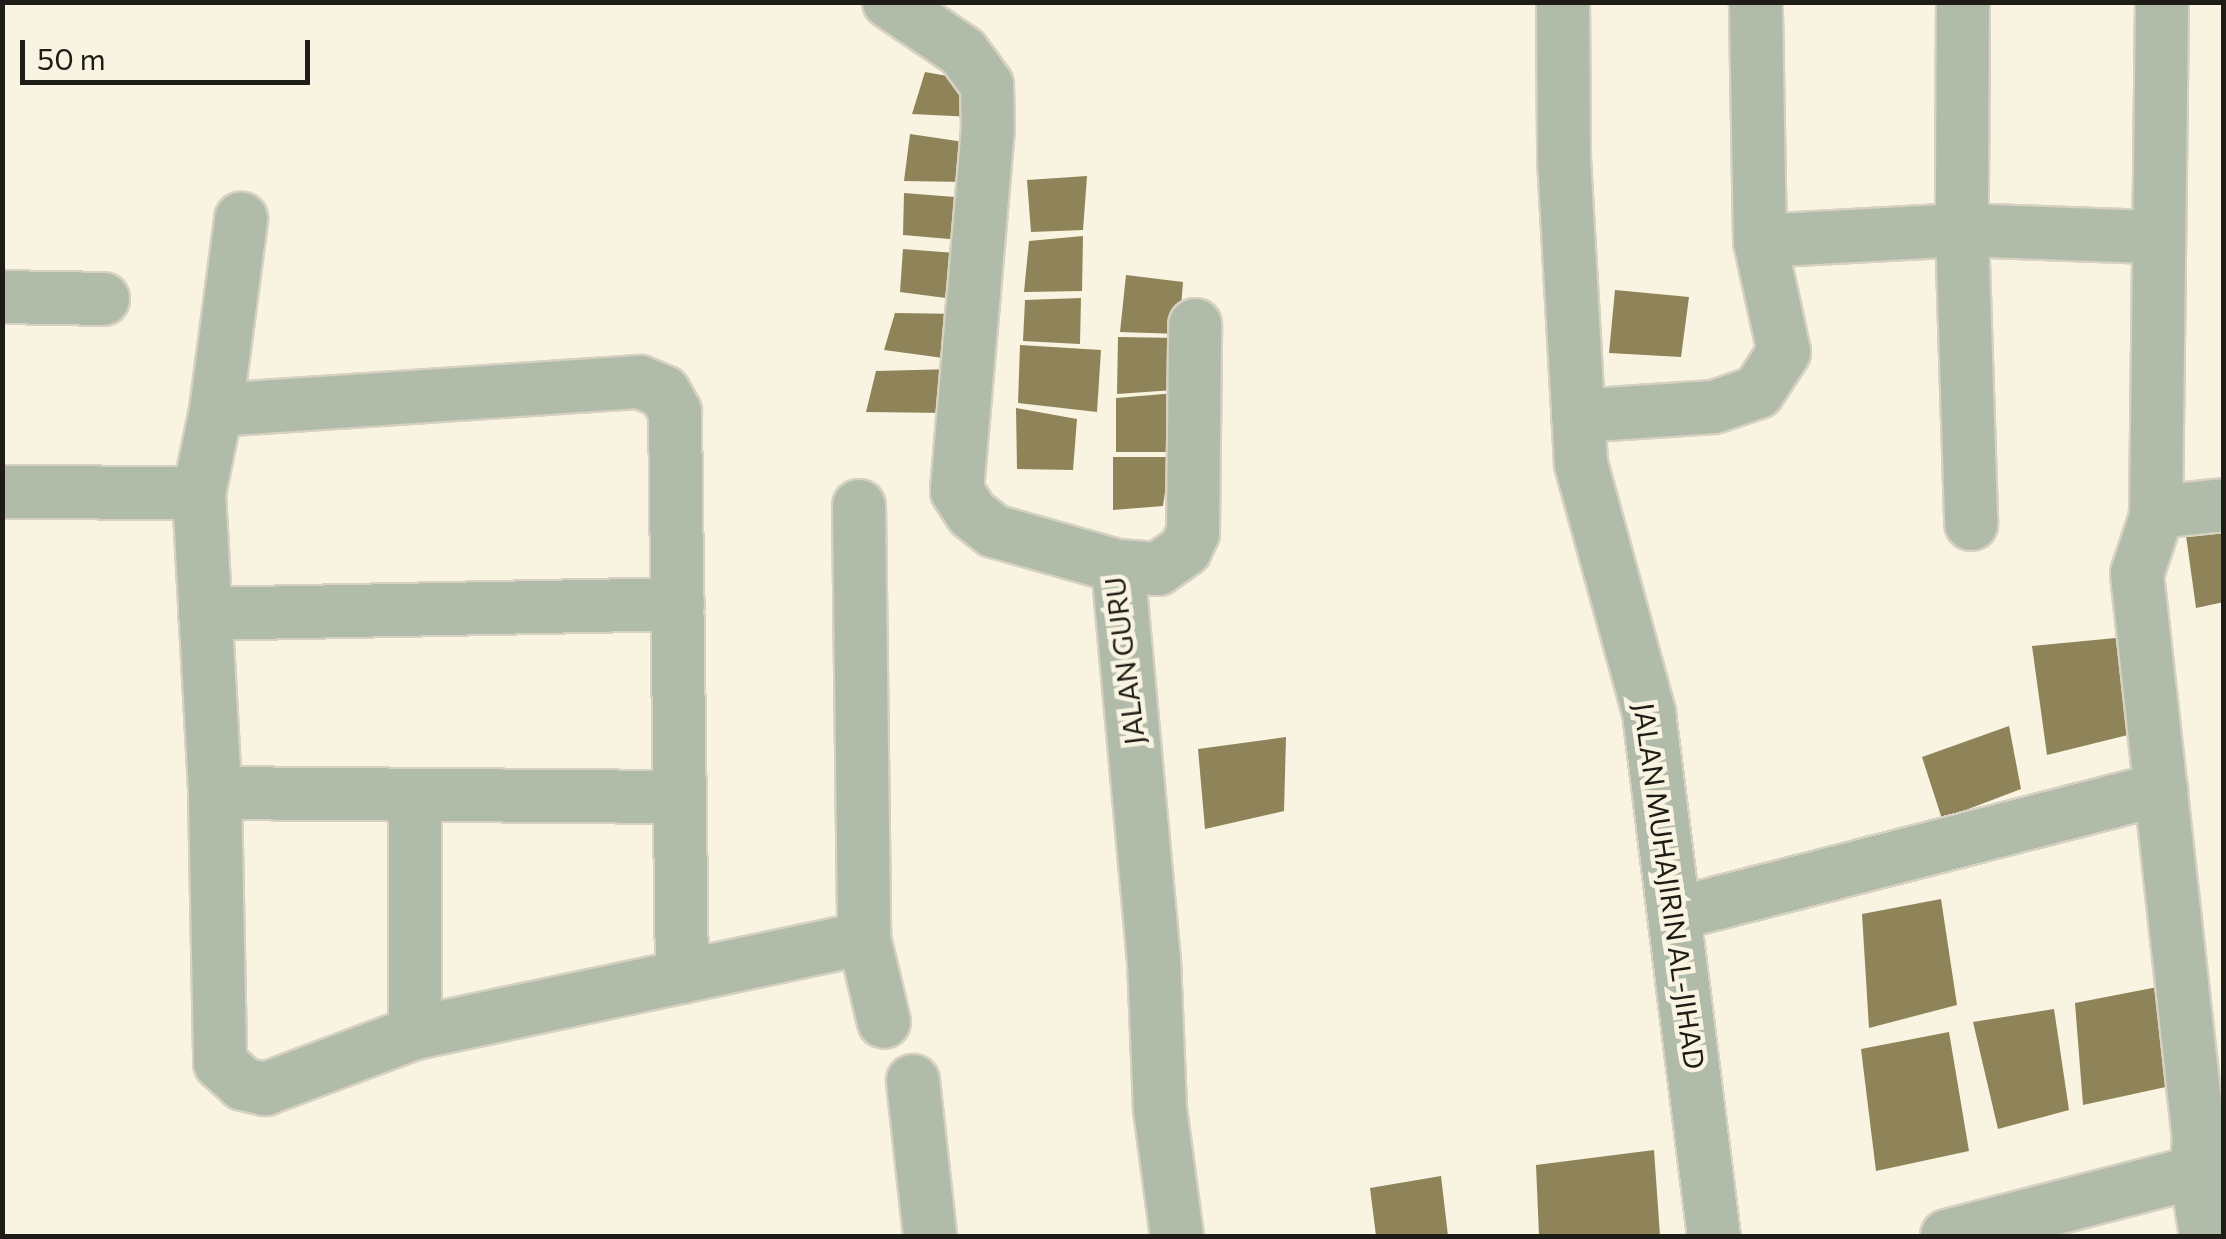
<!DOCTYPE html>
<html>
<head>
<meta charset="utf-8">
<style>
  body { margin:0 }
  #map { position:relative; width:2226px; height:1239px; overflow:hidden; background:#f9f4e1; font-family:Commissioner,sans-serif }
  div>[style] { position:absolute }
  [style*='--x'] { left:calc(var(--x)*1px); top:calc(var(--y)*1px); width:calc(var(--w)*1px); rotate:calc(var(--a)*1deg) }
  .building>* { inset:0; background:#8f8459 }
  .roads { filter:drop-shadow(2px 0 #d6d1c1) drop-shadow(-2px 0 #d6d1c1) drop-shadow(0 2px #d6d1c1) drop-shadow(0 -2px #d6d1c1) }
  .minor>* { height:52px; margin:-26px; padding:0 26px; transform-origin:26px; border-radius:26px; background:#b1bba9 }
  span { translate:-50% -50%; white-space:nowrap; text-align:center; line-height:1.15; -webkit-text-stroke:9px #f9f4e1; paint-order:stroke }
  .street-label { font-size:28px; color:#1e1c16 }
  .frame { position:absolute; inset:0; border:5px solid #1e1c16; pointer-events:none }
  .scale { position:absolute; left:20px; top:40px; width:290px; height:45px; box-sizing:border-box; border:5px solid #1e1c16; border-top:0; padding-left:12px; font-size:30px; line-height:35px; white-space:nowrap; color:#1e1c16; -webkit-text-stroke:8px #f9f4e1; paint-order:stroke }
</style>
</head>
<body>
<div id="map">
  <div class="building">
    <div style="clip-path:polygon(925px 72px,970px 80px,973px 117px,912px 114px)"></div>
    <div style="clip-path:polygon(910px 134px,971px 143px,965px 182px,904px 181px)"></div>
    <div style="clip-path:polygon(1087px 176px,1083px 230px,1031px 232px,1027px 180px)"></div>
    <div style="clip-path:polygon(904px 193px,968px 198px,961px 240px,903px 235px)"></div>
    <div style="clip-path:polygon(1083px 236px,1082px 291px,1024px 292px,1029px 241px)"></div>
    <div style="clip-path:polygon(903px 249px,968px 254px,961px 300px,900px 292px)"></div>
    <div style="clip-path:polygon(1126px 275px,1183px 282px,1179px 334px,1120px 332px)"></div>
    <div style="clip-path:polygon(1615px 290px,1689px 297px,1681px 357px,1609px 353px)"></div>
    <div style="clip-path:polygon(1081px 298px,1080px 344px,1023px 341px,1025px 300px)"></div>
    <div style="clip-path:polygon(895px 313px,964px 314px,958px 360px,884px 350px)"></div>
    <div style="clip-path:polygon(1118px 337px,1179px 338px,1174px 390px,1117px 394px)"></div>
    <div style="clip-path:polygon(1020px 345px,1101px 350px,1097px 412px,1018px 403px)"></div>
    <div style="clip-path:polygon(954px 369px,947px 413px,866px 412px,876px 371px)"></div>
    <div style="clip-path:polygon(1176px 393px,1170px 452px,1116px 452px,1116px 398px)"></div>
    <div style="clip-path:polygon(1016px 408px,1077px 419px,1073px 470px,1017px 469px)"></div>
    <div style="clip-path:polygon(1113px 457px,1170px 457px,1163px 506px,1113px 510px)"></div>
    <div style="clip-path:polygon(2224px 520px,2224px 602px,2196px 608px,2185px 528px)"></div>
    <div style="clip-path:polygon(2126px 637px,2140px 732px,2047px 755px,2032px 646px)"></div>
    <div style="clip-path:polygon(2009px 726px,2021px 789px,1942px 819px,1922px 757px)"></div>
    <div style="clip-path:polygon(1286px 737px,1284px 811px,1205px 829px,1198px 749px)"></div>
    <div style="clip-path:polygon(1941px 899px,1957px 1005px,1869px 1028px,1862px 914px)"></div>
    <div style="clip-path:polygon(2173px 984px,2184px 1083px,2083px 1105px,2075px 1003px)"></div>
    <div style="clip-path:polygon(2054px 1009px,2069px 1110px,1998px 1129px,1973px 1022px)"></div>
    <div style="clip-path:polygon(1949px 1032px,1969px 1151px,1876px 1171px,1861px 1049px)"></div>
    <div style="clip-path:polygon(1654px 1150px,1660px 1236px,1539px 1236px,1536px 1165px)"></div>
    <div style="clip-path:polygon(1441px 1176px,1448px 1236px,1376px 1236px,1370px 1188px)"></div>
  </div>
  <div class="roads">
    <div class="minor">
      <div style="--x:889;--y:2;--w:89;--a:34"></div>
      <div style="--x:963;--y:52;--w:41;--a:54"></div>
      <div style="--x:987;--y:85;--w:43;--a:88.7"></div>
      <div style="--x:988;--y:128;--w:364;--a:94.9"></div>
      <div style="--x:957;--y:491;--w:27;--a:57"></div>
      <div style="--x:972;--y:514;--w:28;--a:38"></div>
      <div style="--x:994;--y:531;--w:129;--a:15.8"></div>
      <div style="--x:1118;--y:566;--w:395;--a:84.8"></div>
      <div style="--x:1154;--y:959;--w:150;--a:87.7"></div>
      <div style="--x:1160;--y:1109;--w:128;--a:82.4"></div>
      <div style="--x:1563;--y:2;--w:157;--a:89.6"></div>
      <div style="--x:1564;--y:159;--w:305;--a:86.8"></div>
      <div style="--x:1581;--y:464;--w:258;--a:74.7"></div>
      <div style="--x:1649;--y:713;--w:527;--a:82.92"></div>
      <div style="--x:1963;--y:2;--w:228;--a:90.3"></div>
      <div style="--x:1962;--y:230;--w:294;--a:88.2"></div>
      <div style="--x:2162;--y:2;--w:515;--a:90.67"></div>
      <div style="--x:2156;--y:517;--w:60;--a:108.4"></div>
      <div style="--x:2137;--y:574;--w:568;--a:83.74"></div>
      <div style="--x:2199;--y:1139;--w:33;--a:95"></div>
      <div style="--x:1760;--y:241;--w:202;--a:-3.1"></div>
      <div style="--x:1962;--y:230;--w:195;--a:2.1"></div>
      <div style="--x:2;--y:297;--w:101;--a:1.1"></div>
      <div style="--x:216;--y:410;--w:425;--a:-3.8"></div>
      <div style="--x:640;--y:382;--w:26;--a:23"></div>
      <div style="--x:664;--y:392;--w:23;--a:61"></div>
      <div style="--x:675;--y:412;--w:565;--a:89.29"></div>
      <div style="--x:1578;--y:416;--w:136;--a:-3.8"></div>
      <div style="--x:1714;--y:407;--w:46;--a:-18.8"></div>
      <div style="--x:1758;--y:392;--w:48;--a:-57"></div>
      <div style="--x:1784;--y:352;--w:114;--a:-102.2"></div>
      <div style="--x:1760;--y:241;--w:239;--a:-91"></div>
      <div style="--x:2;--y:492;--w:197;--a:0.3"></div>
      <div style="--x:199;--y:493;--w:300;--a:86.9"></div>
      <div style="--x:215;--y:793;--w:270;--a:88.9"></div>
      <div style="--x:220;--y:1063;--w:31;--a:42"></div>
      <div style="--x:243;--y:1084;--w:23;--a:13"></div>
      <div style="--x:265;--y:1089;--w:160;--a:-20.5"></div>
      <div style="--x:415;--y:1033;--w:459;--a:-11.9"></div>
      <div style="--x:864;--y:938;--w:86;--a:76.6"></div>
      <div style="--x:199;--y:493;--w:85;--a:-78.4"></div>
      <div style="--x:216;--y:410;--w:193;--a:-82.5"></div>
      <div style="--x:859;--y:506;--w:432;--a:89.3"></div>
      <div style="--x:2156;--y:512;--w:68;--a:-5.9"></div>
      <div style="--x:1118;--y:566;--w:40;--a:4.3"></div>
      <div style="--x:1158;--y:569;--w:33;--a:-35"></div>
      <div style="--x:1185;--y:550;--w:19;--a:-65"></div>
      <div style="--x:1193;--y:533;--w:208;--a:-89.4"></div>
      <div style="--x:205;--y:614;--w:473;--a:-1.2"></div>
      <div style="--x:215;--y:793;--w:465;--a:0.5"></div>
      <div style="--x:415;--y:795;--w:238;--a:90"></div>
      <div style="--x:1675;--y:914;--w:502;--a:-14.42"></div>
      <div style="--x:913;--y:1081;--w:156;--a:83.7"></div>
      <div style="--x:1947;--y:1236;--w:257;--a:-14.4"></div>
      <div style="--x:2196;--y:1172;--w:65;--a:81.1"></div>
    </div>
  </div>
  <div class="street-label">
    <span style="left:1124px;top:661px;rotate:-97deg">JALAN GURU</span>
    <span style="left:1670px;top:886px;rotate:82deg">JALAN MUHAJIRIN AL-JIHAD</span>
  </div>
  <div class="frame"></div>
  <div class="scale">50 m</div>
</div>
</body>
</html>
